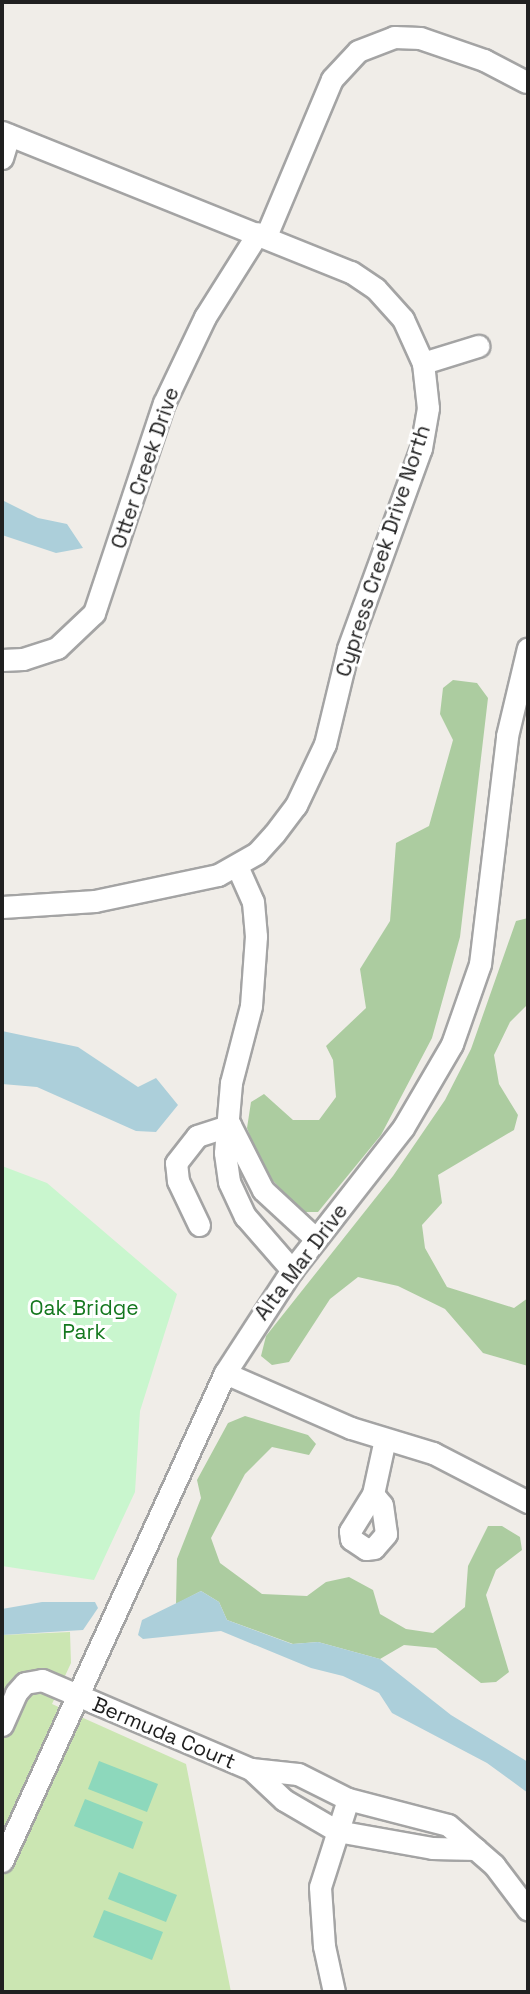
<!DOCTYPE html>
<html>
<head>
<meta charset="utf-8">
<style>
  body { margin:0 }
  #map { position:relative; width:530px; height:1994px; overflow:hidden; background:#f0ede8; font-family:"Space Grotesk",sans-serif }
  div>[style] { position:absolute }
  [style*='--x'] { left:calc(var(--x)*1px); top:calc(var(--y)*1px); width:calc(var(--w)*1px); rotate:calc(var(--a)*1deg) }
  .grass>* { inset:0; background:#cbe6b2 }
  .forest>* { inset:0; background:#accca0 }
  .park>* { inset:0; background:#c9f6ce }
  .pitch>* { inset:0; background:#8dd8bc }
  .water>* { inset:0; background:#accfda }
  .roads { filter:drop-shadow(2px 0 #a4a4a4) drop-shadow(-2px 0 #a4a4a4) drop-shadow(0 2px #a4a4a4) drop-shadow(0 -2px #a4a4a4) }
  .minor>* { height:21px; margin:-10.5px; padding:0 10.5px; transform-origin:10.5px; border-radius:10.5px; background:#fff }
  span { translate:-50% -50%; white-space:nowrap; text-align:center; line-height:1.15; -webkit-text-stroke:6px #fff; paint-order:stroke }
  .street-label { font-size:21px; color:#202020 }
  .park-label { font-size:21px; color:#15781f }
  .frame { position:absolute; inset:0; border:4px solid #202020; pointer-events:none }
</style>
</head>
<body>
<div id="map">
  <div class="grass">
    <div style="clip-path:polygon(70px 1632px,71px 1663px,52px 1704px,186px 1764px,231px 1992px,2px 1992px,2px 1635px)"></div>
  </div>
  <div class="forest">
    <div style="clip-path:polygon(453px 680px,477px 683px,488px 698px,460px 937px,432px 1038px,381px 1135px,318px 1212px,302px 1212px,263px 1170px,247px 1128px,251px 1102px,264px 1094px,293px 1120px,319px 1120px,336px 1097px,333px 1060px,326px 1046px,366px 1008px,360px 969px,390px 921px,396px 843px,429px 826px,453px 740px,440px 714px,443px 688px)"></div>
    <div style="clip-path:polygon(528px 918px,528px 1004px,510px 1022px,494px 1055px,499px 1084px,518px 1115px,514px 1130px,438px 1175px,442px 1203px,422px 1225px,425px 1248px,447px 1287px,514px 1308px,528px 1298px,528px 1366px,483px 1353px,445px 1309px,398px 1286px,358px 1277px,330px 1299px,289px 1362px,272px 1365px,261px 1356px,266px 1336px,393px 1176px,445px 1100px,471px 1049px,516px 921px)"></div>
    <div style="clip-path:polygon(245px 1416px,308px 1435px,316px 1444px,309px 1455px,272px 1447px,245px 1474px,211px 1538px,220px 1563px,262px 1594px,307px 1596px,326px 1582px,349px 1577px,373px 1590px,380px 1614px,406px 1629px,433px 1633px,465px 1607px,468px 1566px,488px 1526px,502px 1526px,520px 1537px,522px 1550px,496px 1570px,486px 1595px,509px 1672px,496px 1682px,481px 1683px,436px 1648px,404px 1645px,380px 1659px,318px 1642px,293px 1644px,227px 1620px,219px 1602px,201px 1591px,176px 1604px,177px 1559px,201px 1498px,197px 1480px,228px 1423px)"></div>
  </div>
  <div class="park">
    <div style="clip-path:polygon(2px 1166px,47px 1183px,177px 1294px,140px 1411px,135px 1492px,94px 1580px,2px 1566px)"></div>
  </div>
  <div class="pitch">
    <div style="clip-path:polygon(99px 1761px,158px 1784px,147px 1812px,88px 1789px)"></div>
    <div style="clip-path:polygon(85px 1799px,143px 1822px,133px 1849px,74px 1826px)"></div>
    <div style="clip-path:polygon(119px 1872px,177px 1895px,166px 1922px,108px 1899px)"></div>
    <div style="clip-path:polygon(104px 1910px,163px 1932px,152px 1960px,93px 1937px)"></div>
  </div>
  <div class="water">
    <div style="clip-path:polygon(2px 500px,38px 518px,67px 524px,83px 548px,56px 553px,2px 535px)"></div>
    <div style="clip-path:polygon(2px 1031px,78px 1047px,138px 1087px,156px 1078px,178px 1105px,156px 1132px,136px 1131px,37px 1087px,2px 1084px)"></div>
    <div style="clip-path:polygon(201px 1591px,219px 1602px,227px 1620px,292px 1644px,318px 1642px,380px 1659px,451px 1715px,528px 1762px,528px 1793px,487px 1763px,392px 1713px,379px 1693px,343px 1676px,311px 1668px,221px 1631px,143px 1639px,138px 1635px,142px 1620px)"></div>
    <div style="clip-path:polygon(42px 1602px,95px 1602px,98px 1608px,83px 1630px,2px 1635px,2px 1609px)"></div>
  </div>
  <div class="roads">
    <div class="minor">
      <div style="--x:2;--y:132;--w:376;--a:21.9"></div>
      <div style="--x:351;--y:272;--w:30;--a:34"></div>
      <div style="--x:376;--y:289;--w:40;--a:48"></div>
      <div style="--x:403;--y:319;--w:48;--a:65.6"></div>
      <div style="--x:423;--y:363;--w:45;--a:83.7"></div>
      <div style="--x:428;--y:408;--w:41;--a:99.9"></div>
      <div style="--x:421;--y:448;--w:214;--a:110"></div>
      <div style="--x:348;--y:649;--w:98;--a:103.6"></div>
      <div style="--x:325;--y:744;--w:68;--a:115.4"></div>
      <div style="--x:296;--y:805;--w:36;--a:127"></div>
      <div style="--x:274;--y:834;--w:25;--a:132"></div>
      <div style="--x:257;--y:853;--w:45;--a:150.6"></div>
      <div style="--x:218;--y:875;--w:126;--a:168.1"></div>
      <div style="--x:95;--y:901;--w:93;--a:176.3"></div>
      <div style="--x:2;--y:158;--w:24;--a:-73"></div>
      <div style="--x:266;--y:236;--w:170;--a:-67.2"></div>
      <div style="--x:332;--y:79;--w:38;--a:-47"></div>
      <div style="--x:358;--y:51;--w:39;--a:-21"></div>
      <div style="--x:394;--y:37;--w:26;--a:2"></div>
      <div style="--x:420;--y:38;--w:68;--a:19"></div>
      <div style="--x:484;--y:60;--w:47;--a:27.6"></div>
      <div style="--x:423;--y:363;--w:58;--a:-17.2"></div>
      <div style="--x:2;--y:660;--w:21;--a:-3"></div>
      <div style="--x:23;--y:659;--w:36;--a:-18"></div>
      <div style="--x:57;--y:648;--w:51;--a:-43.4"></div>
      <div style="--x:94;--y:613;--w:221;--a:-71.6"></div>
      <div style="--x:164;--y:403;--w:95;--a:-64.5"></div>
      <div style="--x:205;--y:317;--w:99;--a:-57.8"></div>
      <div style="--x:237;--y:866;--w:39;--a:66"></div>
      <div style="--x:253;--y:902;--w:34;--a:85"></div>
      <div style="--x:256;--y:936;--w:70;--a:94.1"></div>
      <div style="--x:251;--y:1006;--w:80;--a:104.6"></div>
      <div style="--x:231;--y:1083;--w:70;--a:94.9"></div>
      <div style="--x:225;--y:1153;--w:29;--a:82"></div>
      <div style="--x:229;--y:1182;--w:38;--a:65"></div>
      <div style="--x:245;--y:1216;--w:72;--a:49"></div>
      <div style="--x:230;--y:1125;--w:73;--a:63.1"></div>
      <div style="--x:263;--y:1190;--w:72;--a:42.8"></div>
      <div style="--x:199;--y:1225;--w:49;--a:-115.5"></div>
      <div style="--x:178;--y:1181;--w:18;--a:-96"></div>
      <div style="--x:176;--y:1163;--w:34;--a:-52"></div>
      <div style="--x:197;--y:1136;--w:35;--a:-18"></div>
      <div style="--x:225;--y:1373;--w:137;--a:23.6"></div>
      <div style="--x:351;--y:1428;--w:86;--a:17"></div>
      <div style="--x:433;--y:1453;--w:107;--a:27.3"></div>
      <div style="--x:373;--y:1494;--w:14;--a:51"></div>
      <div style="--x:382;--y:1505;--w:29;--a:82"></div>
      <div style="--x:386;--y:1534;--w:18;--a:131"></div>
      <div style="--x:374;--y:1548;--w:8;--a:173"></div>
      <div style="--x:366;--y:1549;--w:18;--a:-146"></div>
      <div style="--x:351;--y:1539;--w:8;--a:-97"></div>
      <div style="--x:350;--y:1531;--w:44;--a:-58.1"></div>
      <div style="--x:373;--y:1494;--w:56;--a:-77.7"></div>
      <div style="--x:2;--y:1725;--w:35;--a:-66"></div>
      <div style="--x:16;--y:1693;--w:13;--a:-48"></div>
      <div style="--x:25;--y:1683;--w:17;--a:-10"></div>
      <div style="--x:42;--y:1680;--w:227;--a:23.1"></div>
      <div style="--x:251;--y:1769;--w:47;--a:6.1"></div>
      <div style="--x:298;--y:1774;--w:56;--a:26.6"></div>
      <div style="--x:348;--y:1799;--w:103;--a:14.6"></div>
      <div style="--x:448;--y:1825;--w:61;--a:41"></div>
      <div style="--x:494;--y:1865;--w:56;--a:52.9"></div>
      <div style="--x:251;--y:1769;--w:45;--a:43.2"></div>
      <div style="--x:284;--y:1800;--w:61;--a:30.3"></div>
      <div style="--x:337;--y:1831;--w:97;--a:10.1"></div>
      <div style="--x:432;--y:1848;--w:44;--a:1.3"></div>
      <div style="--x:2;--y:1861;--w:537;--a:-65.44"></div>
      <div style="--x:225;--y:1373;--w:123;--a:-57"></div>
      <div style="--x:292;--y:1270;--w:180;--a:-52"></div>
      <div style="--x:403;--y:1128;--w:97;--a:-59.7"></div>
      <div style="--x:452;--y:1044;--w:85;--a:-70.7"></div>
      <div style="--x:480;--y:964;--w:230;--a:-83.2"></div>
      <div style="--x:507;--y:736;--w:90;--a:-76.6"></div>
      <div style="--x:334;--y:1992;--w:47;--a:-102.3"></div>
      <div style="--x:324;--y:1946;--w:59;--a:-93.9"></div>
      <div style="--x:320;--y:1887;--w:92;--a:-72.3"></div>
    </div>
  </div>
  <div class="street-label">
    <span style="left:145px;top:468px;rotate:-71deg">Otter Creek Drive</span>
    <span style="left:383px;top:551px;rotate:-72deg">Cypress Creek Drive North</span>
    <span style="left:301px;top:1262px;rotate:-53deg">Alta Mar Drive</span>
    <span style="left:164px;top:1733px;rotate:23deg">Bermuda Court</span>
  </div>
  <div class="park-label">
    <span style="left:84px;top:1320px">Oak Bridge<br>Park</span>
  </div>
  <div class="frame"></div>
</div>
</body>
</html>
